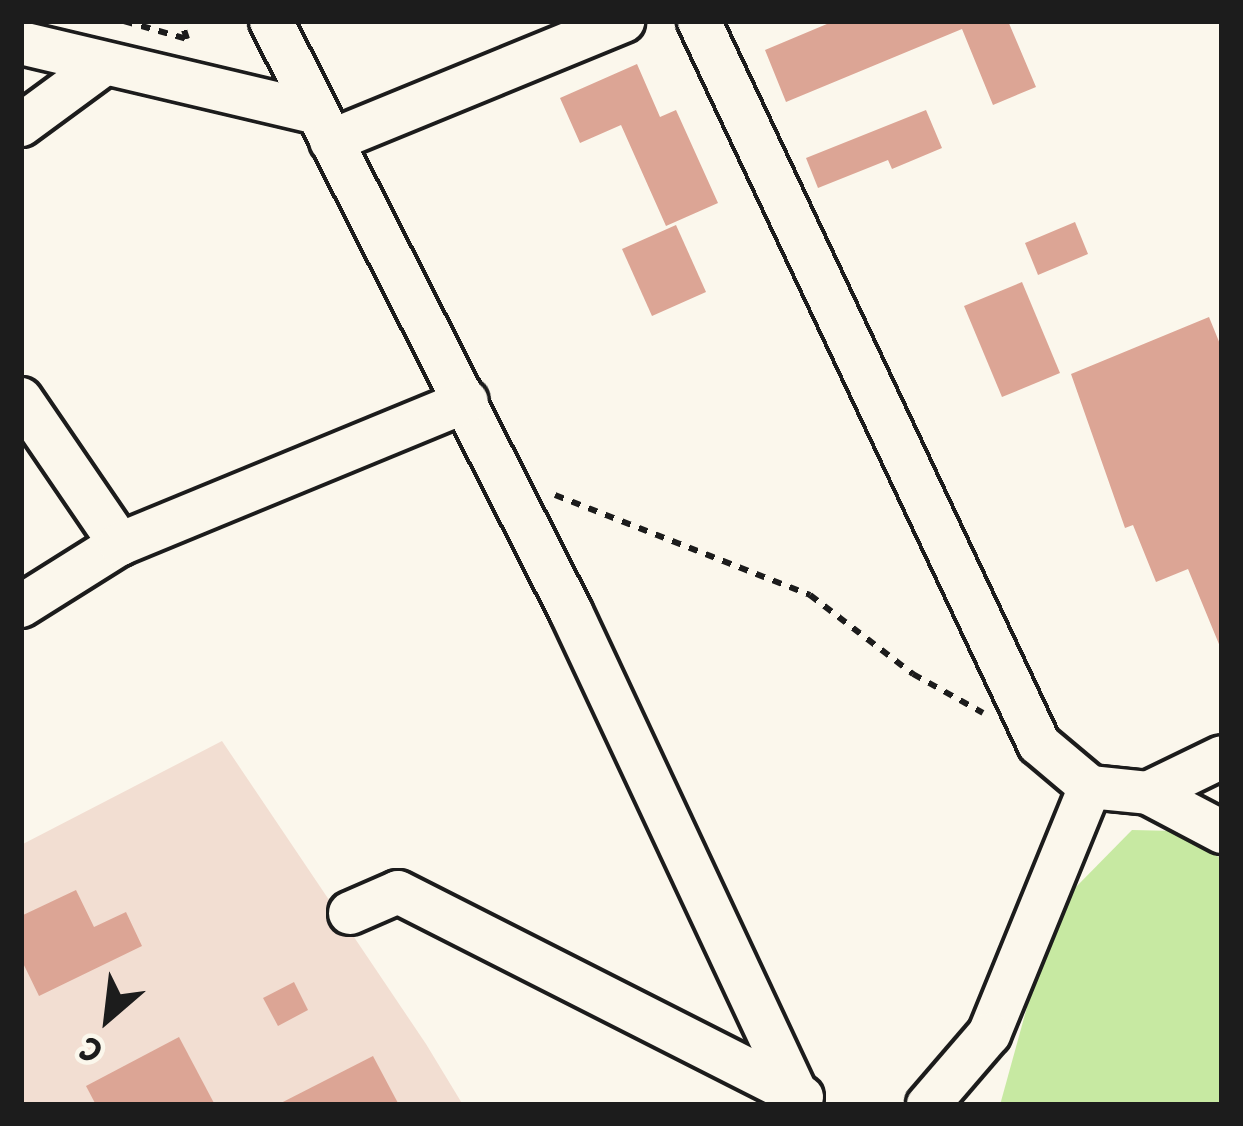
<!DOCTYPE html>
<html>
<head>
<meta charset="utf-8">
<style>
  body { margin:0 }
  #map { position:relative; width:1243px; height:1126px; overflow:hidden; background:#fbf7ec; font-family:"Shantell Sans",sans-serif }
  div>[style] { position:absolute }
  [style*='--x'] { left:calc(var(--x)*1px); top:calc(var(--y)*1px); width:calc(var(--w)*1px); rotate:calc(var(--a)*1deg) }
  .built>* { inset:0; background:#f2ded2 }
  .green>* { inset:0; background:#c7e9a2 }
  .building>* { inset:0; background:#dca595 }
  .path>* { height:6px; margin-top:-3px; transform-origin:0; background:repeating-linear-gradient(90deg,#1c1c1c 0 9px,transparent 0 18px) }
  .roads { filter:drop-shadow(3px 0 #1c1c1c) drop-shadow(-3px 0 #1c1c1c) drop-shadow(0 3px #1c1c1c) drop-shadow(0 -3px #1c1c1c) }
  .minor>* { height:42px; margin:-21px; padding:0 21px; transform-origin:21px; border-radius:21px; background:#fbf7ec }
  span { translate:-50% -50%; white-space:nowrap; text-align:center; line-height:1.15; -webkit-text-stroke:10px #fbf7ec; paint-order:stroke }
  .frame { position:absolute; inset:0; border:24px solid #1c1c1c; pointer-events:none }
  .north { position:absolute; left:48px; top:958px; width:120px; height:120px; -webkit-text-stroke:9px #fbf7ec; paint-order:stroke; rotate:208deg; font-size:33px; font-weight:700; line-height:48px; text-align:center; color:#1c1c1c }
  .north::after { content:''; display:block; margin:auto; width:42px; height:54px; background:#1c1c1c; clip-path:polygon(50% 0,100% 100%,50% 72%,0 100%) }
</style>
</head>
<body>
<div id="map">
  <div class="built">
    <div style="clip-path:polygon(222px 741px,426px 1044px,463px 1105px,21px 1105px,21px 845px)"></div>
  </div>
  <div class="green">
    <div style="clip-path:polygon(1132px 830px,1176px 831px,1222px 859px,1222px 1105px,1000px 1105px,1035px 978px,1073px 890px)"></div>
  </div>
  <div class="building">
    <div style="clip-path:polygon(834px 21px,1008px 21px,1036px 87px,993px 105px,962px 29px,786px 102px,765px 50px)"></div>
    <div style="clip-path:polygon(637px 64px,660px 117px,676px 110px,718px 203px,666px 226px,621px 125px,580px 143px,560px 98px)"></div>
    <div style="clip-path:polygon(926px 110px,942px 148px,892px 169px,888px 160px,818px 188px,806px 158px)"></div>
    <div style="clip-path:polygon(1075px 222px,1088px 254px,1038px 275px,1025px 243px)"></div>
    <div style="clip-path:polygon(676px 225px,706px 292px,652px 316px,622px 249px)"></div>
    <div style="clip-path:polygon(1022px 282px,1060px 373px,1002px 397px,964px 306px)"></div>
    <div style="clip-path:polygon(1209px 317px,1222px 349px,1221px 649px,1188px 569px,1156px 582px,1133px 525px,1125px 528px,1071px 374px)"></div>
    <div style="clip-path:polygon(76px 890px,94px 927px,126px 912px,142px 946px,39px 996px,21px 959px,21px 916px)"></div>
    <div style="clip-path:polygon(294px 982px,308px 1010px,278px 1026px,263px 998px)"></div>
    <div style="clip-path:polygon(179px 1037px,215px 1105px,96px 1105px,86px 1086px)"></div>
    <div style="clip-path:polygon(373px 1056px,399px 1105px,277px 1105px)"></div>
  </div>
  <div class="path">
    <div style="--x:124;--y:21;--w:66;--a:15.9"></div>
    <div style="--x:187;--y:39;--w:19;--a:-108"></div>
    <div style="--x:555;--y:495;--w:274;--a:21.4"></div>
    <div style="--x:810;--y:595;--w:130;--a:37.5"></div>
    <div style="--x:913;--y:674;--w:80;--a:29.1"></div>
  </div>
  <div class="roads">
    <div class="minor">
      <div style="--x:271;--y:21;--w:663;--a:63.09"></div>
      <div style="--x:571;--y:612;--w:529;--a:64.94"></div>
      <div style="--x:795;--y:1091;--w:15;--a:106"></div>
      <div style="--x:699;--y:21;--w:799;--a:64.81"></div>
      <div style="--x:1039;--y:744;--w:67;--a:40.1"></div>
      <div style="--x:1090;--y:787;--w:267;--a:112.2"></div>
      <div style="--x:989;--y:1034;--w:94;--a:130.7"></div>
      <div style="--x:21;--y:43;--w:304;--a:13.3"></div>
      <div style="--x:21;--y:125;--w:103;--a:-36.3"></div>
      <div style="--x:331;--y:141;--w:316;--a:-22.3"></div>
      <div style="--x:21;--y:399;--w:176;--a:55.7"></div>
      <div style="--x:21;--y:606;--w:117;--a:-32.1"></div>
      <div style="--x:120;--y:544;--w:375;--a:-22.4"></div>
      <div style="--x:1090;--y:787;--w:58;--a:5.9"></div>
      <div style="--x:1148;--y:793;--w:82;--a:-25.9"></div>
      <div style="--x:1148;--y:793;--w:84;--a:27.8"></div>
      <div style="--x:350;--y:913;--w:52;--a:-23.6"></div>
      <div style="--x:398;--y:892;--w:453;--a:26.9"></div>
    </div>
  </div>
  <div class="frame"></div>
  <div class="north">С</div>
</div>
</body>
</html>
